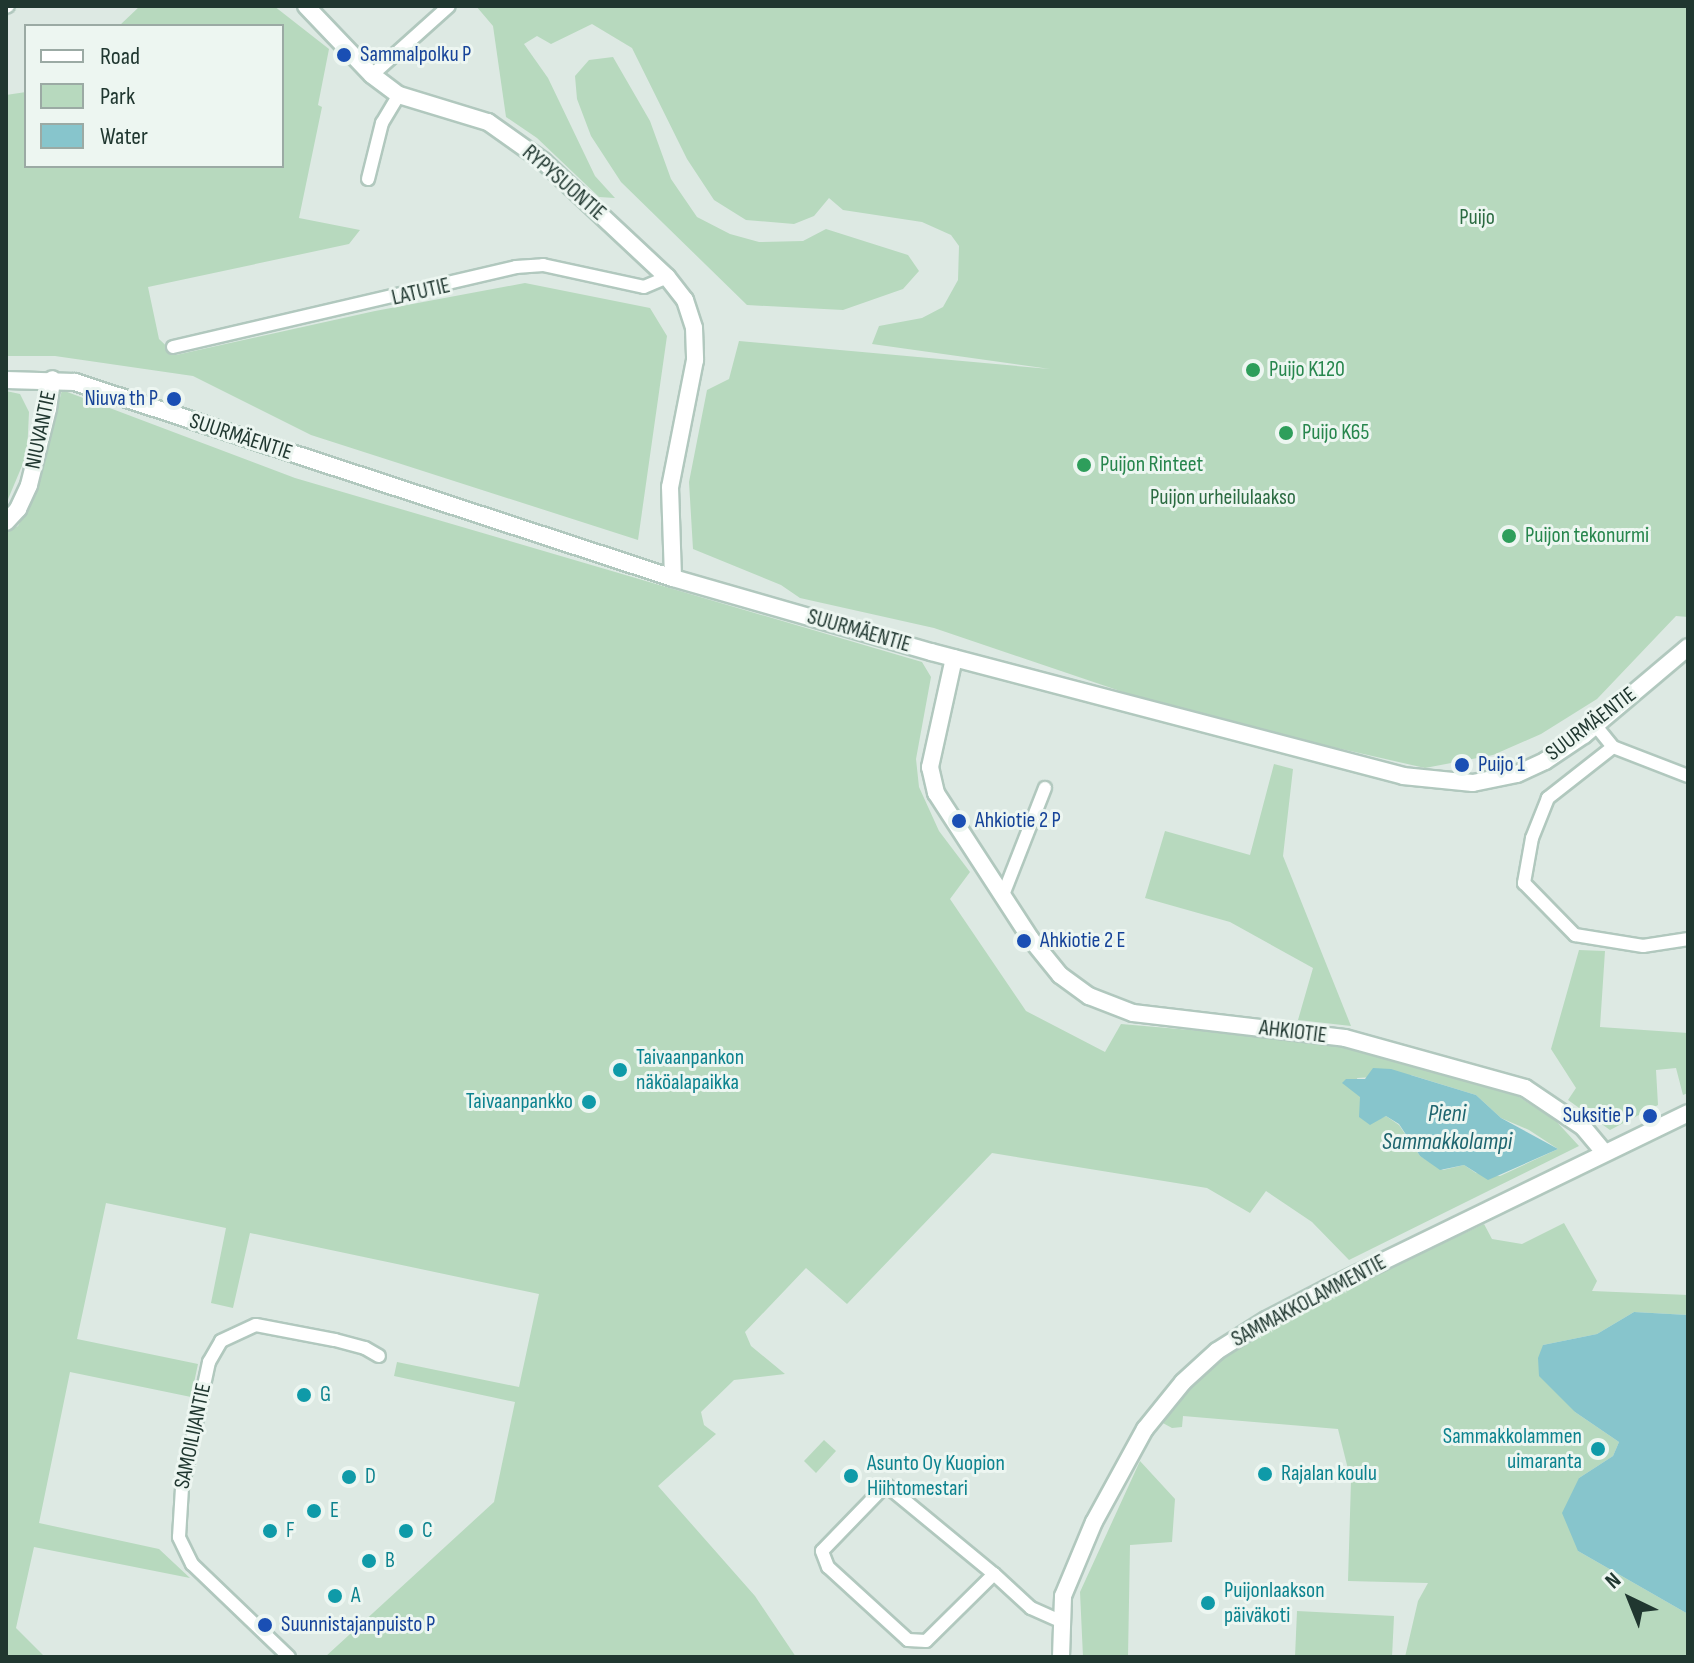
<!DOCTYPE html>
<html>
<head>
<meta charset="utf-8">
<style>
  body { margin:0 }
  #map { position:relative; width:1694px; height:1663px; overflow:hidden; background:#dde9e3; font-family:"Sofia Sans Condensed",sans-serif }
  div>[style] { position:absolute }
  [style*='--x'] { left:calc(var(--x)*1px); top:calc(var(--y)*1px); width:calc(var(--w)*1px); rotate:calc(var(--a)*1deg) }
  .green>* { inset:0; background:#b7d9be }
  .water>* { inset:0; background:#87c5cc }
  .roads { filter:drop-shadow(2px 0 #b1c8be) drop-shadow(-2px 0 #b1c8be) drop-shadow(0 2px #b1c8be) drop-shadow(0 -2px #b1c8be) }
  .street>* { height:12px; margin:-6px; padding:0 6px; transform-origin:6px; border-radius:6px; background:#fff }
  .secondary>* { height:16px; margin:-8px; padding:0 8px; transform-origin:8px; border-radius:8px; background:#fff }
  .dots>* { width:22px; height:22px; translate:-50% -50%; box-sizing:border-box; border:4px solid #edf6f1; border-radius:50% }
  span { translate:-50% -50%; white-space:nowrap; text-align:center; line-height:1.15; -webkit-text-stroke:6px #edf6f1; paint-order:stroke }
  .transit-label { font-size:22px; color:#164399 }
  .left { translate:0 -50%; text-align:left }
  .right { translate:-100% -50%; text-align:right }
  .street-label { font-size:22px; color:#203730 }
  .park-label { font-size:22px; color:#2c6b42 }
  .leisure-label { font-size:22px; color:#27864d }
  .culture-label { font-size:22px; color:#0d838f }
  .water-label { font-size:24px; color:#1e656f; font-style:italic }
  .frame { position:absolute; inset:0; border:8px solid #203730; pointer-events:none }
  .legend { position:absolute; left:24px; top:24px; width:260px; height:144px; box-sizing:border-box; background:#edf6f1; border:2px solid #9baaa4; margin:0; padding:10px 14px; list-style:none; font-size:24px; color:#203730 }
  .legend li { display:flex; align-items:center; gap:16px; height:40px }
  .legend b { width:40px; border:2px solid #9baaa4 }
  .north { position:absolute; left:1590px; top:1559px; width:80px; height:80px; -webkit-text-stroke:6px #edf6f1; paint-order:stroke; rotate:317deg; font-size:22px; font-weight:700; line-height:32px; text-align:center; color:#203730 }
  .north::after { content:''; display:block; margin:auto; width:28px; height:36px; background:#203730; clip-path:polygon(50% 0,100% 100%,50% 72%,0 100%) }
</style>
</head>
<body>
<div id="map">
  <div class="green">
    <div style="clip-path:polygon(140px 6px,274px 6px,329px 49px,318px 105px,322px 107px,299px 218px,360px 230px,349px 244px,148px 287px,159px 339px,176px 355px,375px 311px,525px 283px,650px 308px,667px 336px,638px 540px,311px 435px,193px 376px,55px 356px,6px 356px,6px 95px,26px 92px,26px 166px,282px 166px,282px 26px,119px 26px)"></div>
    <div style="clip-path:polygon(476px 6px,1688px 6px,1688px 617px,1676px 616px,1597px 699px,1541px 734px,1493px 755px,1425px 768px,1188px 714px,934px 628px,800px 598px,781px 585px,693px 549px,689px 482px,707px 390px,729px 379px,739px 341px,1050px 369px,872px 344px,879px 326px,922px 318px,943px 307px,958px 280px,959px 246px,951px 235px,922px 222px,843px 210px,829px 198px,814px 216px,794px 224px,746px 220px,714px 200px,687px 159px,632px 48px,592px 24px,551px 44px,537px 36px,524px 44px,548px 78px,595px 176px,615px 198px,599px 197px,537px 138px,506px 117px,493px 26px)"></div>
    <div style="clip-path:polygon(613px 57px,650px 121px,671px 179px,697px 217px,730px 234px,759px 242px,803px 241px,826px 229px,908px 255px,919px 271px,903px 289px,843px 310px,747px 305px,621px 182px,591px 136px,577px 99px,575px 76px,589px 60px)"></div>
    <div style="clip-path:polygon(evenodd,62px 390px,295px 478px,922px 662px,931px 677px,916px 759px,919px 787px,939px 831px,970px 872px,950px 899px,1026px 1011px,1105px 1052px,1121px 1024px,1352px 1044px,1500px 1085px,1555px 1120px,1579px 1146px,1349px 1260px,1312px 1222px,1266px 1191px,1250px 1213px,1207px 1188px,992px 1153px,847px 1304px,806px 1268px,745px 1332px,751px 1346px,785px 1374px,734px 1380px,701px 1412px,704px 1425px,716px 1434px,658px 1486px,755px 1596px,796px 1657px,325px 1657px,494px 1502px,515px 1402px,394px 1376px,397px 1362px,519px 1387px,539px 1294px,250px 1233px,233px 1308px,211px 1303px,226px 1228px,106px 1203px,77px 1339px,198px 1364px,191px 1397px,70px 1372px,39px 1523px,159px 1549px,190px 1578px,34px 1547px,16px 1628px,45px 1657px,6px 1657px,6px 532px,18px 526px,36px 491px,62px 390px,1411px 1075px,1476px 1095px,1501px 1118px,1529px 1130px,1558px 1149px,1500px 1176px,1476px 1173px,1464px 1165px,1443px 1170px,1420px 1156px,1399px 1125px,1386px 1116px,1379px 1119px,1362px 1106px,1357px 1078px,1411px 1075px)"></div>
    <div style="clip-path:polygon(6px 391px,20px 394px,29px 412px,27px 454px,6px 504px)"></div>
    <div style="clip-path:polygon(1274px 764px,1293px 769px,1283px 856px,1351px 1026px,1298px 1020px,1313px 968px,1230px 922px,1145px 898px,1165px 831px,1250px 855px)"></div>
    <div style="clip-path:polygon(1579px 950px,1605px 951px,1600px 1027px,1688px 1033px,1688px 1093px,1683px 1095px,1676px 1068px,1656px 1070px,1658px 1105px,1610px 1130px,1568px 1100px,1576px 1088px,1551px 1049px)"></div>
    <div style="clip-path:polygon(1564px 1223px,1597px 1281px,1592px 1291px,1688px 1295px,1688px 1315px,1634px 1312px,1597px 1334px,1543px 1345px,1575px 1412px,1619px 1442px,1613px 1456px,1579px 1478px,1578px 1551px,1688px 1614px,1688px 1657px,1405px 1657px,1418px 1601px,1428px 1583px,1348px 1581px,1351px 1481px,1338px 1429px,1183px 1416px,1182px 1427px,1172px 1428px,1161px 1422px,1165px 1411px,1205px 1370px,1258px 1330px,1484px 1224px,1492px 1239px,1522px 1244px)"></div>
    <div style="clip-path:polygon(824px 1440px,836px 1451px,816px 1473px,804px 1461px)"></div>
    <div style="clip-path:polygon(1140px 1461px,1175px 1499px,1172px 1542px,1130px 1545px,1128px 1657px,1083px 1657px,1080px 1592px)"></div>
    <div style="clip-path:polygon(1297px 1611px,1394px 1616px,1392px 1657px,1295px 1657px)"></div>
  </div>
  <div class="water">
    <div style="clip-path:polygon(1373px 1068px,1391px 1069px,1476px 1095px,1501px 1118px,1558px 1149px,1488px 1180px,1464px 1165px,1440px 1170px,1420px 1156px,1399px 1124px,1386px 1116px,1370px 1125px,1359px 1117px,1360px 1097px,1342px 1083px,1346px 1079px,1365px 1079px)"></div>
    <div style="clip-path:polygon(1634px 1312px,1688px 1315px,1688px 1614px,1578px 1551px,1562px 1513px,1579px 1478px,1613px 1456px,1619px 1442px,1575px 1412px,1539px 1376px,1538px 1358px,1543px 1345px,1597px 1334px)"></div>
  </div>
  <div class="roads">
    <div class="street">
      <div style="--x:6;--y:7;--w:2;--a:-27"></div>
      <div style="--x:372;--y:75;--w:103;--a:-41.9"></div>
      <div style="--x:368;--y:179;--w:58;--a:-76"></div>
      <div style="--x:382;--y:123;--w:33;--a:-59"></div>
      <div style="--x:173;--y:347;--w:352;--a:-13.1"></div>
      <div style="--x:516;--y:267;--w:27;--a:-4"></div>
      <div style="--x:543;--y:265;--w:103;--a:12.3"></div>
      <div style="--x:644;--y:287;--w:25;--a:-23"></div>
      <div style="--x:1596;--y:726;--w:27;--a:51"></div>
      <div style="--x:1613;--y:747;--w:80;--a:21.1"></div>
      <div style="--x:1613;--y:747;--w:83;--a:141.9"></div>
      <div style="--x:1548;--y:798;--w:43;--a:111.8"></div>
      <div style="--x:1532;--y:838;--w:46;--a:100.1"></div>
      <div style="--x:1524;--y:883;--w:73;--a:45.6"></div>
      <div style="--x:1575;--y:935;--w:69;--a:9.2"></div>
      <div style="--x:1643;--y:946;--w:46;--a:-8.8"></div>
      <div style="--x:1003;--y:895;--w:115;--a:-68.6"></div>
      <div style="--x:994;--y:1574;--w:95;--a:135.4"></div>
      <div style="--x:926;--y:1641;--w:18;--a:-177"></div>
      <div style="--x:908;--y:1640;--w:108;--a:-137.6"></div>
      <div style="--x:828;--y:1567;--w:17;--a:-111"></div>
      <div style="--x:822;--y:1551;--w:92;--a:-45.9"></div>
      <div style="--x:886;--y:1485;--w:140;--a:39.5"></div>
      <div style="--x:994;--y:1574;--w:50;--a:42.6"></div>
      <div style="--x:1031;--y:1608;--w:32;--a:24"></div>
      <div style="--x:289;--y:1657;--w:134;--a:-136.2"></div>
      <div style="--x:192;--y:1564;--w:30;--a:-116"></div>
      <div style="--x:179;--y:1537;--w:49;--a:-86.5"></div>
      <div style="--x:182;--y:1488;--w:129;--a:-77.9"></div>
      <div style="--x:209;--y:1362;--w:24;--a:-60"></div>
      <div style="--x:221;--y:1341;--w:38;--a:-25"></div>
      <div style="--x:256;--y:1325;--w:80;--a:10.8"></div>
      <div style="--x:335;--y:1340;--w:31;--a:15"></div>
      <div style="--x:365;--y:1348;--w:16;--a:30"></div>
    </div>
    <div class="secondary">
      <div style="--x:306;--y:6;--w:95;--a:46.3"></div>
      <div style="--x:372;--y:75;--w:34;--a:37"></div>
      <div style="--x:399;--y:95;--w:93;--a:16.9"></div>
      <div style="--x:488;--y:122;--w:67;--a:35.3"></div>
      <div style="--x:543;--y:161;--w:170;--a:43.1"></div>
      <div style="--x:667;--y:277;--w:29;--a:52"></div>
      <div style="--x:685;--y:300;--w:29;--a:72"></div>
      <div style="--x:694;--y:328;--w:32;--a:88"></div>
      <div style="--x:695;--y:360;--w:129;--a:101.1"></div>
      <div style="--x:670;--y:487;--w:91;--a:88.1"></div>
      <div style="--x:6;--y:380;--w:69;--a:1.7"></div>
      <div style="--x:75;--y:382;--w:629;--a:18.15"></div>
      <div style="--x:673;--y:578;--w:268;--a:16"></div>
      <div style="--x:931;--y:652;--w:488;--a:14.7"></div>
      <div style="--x:1403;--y:776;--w:70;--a:5.7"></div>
      <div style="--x:1473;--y:783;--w:45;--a:-11.6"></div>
      <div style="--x:1517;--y:774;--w:31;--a:-25"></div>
      <div style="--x:1545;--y:761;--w:47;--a:-33.7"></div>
      <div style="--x:1584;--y:735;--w:136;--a:-40.2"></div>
      <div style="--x:6;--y:522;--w:18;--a:-47"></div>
      <div style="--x:18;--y:509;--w:26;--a:-65"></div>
      <div style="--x:29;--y:485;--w:78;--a:-76"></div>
      <div style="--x:48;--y:409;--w:30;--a:-82"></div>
      <div style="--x:954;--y:658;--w:112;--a:102.4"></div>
      <div style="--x:930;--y:767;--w:27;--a:77"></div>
      <div style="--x:936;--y:793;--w:173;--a:57"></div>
      <div style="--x:1030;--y:938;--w:48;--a:51"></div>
      <div style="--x:1060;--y:975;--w:36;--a:36"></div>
      <div style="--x:1089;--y:996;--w:47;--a:21.1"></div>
      <div style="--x:1133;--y:1013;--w:213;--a:6.7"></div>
      <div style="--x:1345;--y:1038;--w:187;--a:15.5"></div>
      <div style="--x:1525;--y:1088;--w:70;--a:33.9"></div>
      <div style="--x:1583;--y:1127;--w:33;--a:50"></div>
      <div style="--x:1061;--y:1657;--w:61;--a:-88.1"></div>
      <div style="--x:1063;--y:1596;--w:80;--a:-67.3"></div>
      <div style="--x:1094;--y:1522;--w:106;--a:-61.3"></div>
      <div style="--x:1145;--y:1429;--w:60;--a:-51"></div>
      <div style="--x:1183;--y:1382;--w:46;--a:-42.4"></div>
      <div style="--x:1217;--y:1351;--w:58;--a:-32.3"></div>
      <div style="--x:1266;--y:1320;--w:70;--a:-27.3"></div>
      <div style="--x:1328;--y:1288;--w:400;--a:-25.9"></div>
    </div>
  </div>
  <div class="dots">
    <div style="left:344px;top:55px;background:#1a4fb4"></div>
    <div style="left:1253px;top:370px;background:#2e9e5b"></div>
    <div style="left:174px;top:399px;background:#1a4fb4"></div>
    <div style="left:1286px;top:433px;background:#2e9e5b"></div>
    <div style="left:1084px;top:465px;background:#2e9e5b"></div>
    <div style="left:1509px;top:536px;background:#2e9e5b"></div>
    <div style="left:1462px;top:765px;background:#1a4fb4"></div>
    <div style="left:959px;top:821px;background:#1a4fb4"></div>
    <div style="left:1024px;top:941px;background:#1a4fb4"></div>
    <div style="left:620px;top:1070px;background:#0f9aa8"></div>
    <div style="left:589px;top:1102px;background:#0f9aa8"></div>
    <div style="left:1650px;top:1116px;background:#1a4fb4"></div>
    <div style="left:304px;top:1395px;background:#0f9aa8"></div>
    <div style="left:1598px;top:1449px;background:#0f9aa8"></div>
    <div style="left:1265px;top:1474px;background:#0f9aa8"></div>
    <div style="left:851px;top:1476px;background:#0f9aa8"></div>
    <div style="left:349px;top:1477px;background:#0f9aa8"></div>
    <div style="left:314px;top:1511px;background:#0f9aa8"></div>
    <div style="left:270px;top:1531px;background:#0f9aa8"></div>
    <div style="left:406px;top:1531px;background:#0f9aa8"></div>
    <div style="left:369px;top:1561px;background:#0f9aa8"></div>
    <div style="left:335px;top:1596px;background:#0f9aa8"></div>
    <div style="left:1208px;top:1603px;background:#0f9aa8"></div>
    <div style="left:265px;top:1625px;background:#1a4fb4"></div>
  </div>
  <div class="transit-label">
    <span class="left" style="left:360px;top:55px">Sammalpolku P</span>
    <span class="right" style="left:158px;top:399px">Niuva th P</span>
    <span class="left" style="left:1478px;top:765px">Puijo 1</span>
    <span class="left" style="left:975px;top:821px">Ahkiotie 2 P</span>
    <span class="left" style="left:1040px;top:941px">Ahkiotie 2 E</span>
    <span class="right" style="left:1634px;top:1116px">Suksitie P</span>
    <span class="left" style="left:281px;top:1625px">Suunnistajanpuisto P</span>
  </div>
  <div class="street-label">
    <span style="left:564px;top:183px;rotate:41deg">RYPYSUONTIE</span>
    <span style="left:421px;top:292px;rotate:-13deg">LATUTIE</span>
    <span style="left:41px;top:430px;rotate:-78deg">NIUVANTIE</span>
    <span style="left:241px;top:437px;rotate:18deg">SUURMÄENTIE</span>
    <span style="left:859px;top:631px;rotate:16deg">SUURMÄENTIE</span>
    <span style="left:1591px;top:724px;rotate:-37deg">SUURMÄENTIE</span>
    <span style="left:1293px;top:1032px;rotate:7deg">AHKIOTIE</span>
    <span style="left:1309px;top:1301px;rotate:-28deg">SAMMAKKOLAMMENTIE</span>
    <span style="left:193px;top:1436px;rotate:-78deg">SAMOILIJANTIE</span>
  </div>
  <div class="park-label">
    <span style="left:1477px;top:218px">Puijo</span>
    <span style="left:1223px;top:498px">Puijon urheilulaakso</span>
  </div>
  <div class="leisure-label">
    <span class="left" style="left:1269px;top:370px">Puijo K120</span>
    <span class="left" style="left:1302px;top:433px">Puijo K65</span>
    <span class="left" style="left:1100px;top:465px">Puijon Rinteet</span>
    <span class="left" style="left:1525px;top:536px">Puijon tekonurmi</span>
  </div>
  <div class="culture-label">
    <span class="left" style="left:636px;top:1070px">Taivaanpankon<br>näköalapaikka</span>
    <span class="right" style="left:573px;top:1102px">Taivaanpankko</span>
    <span class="left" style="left:320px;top:1395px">G</span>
    <span class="right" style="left:1582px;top:1449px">Sammakkolammen<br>uimaranta</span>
    <span class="left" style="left:867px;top:1476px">Asunto Oy Kuopion<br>Hiihtomestari</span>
    <span class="left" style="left:1281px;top:1474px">Rajalan koulu</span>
    <span class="left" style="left:365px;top:1477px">D</span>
    <span class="left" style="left:330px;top:1511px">E</span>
    <span class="left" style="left:286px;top:1531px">F</span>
    <span class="left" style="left:422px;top:1531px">C</span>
    <span class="left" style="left:385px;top:1561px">B</span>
    <span class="left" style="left:1224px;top:1603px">Puijonlaakson<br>päiväkoti</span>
    <span class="left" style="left:351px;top:1596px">A</span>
  </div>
  <div class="water-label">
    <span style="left:1447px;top:1128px">Pieni<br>Sammakkolampi</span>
  </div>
  <div class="frame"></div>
  <ul class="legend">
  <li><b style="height:10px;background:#fff"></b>Road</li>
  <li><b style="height:22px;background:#b7d9be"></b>Park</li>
  <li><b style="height:22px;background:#87c5cc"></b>Water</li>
  </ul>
  <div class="north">N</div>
</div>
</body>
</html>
